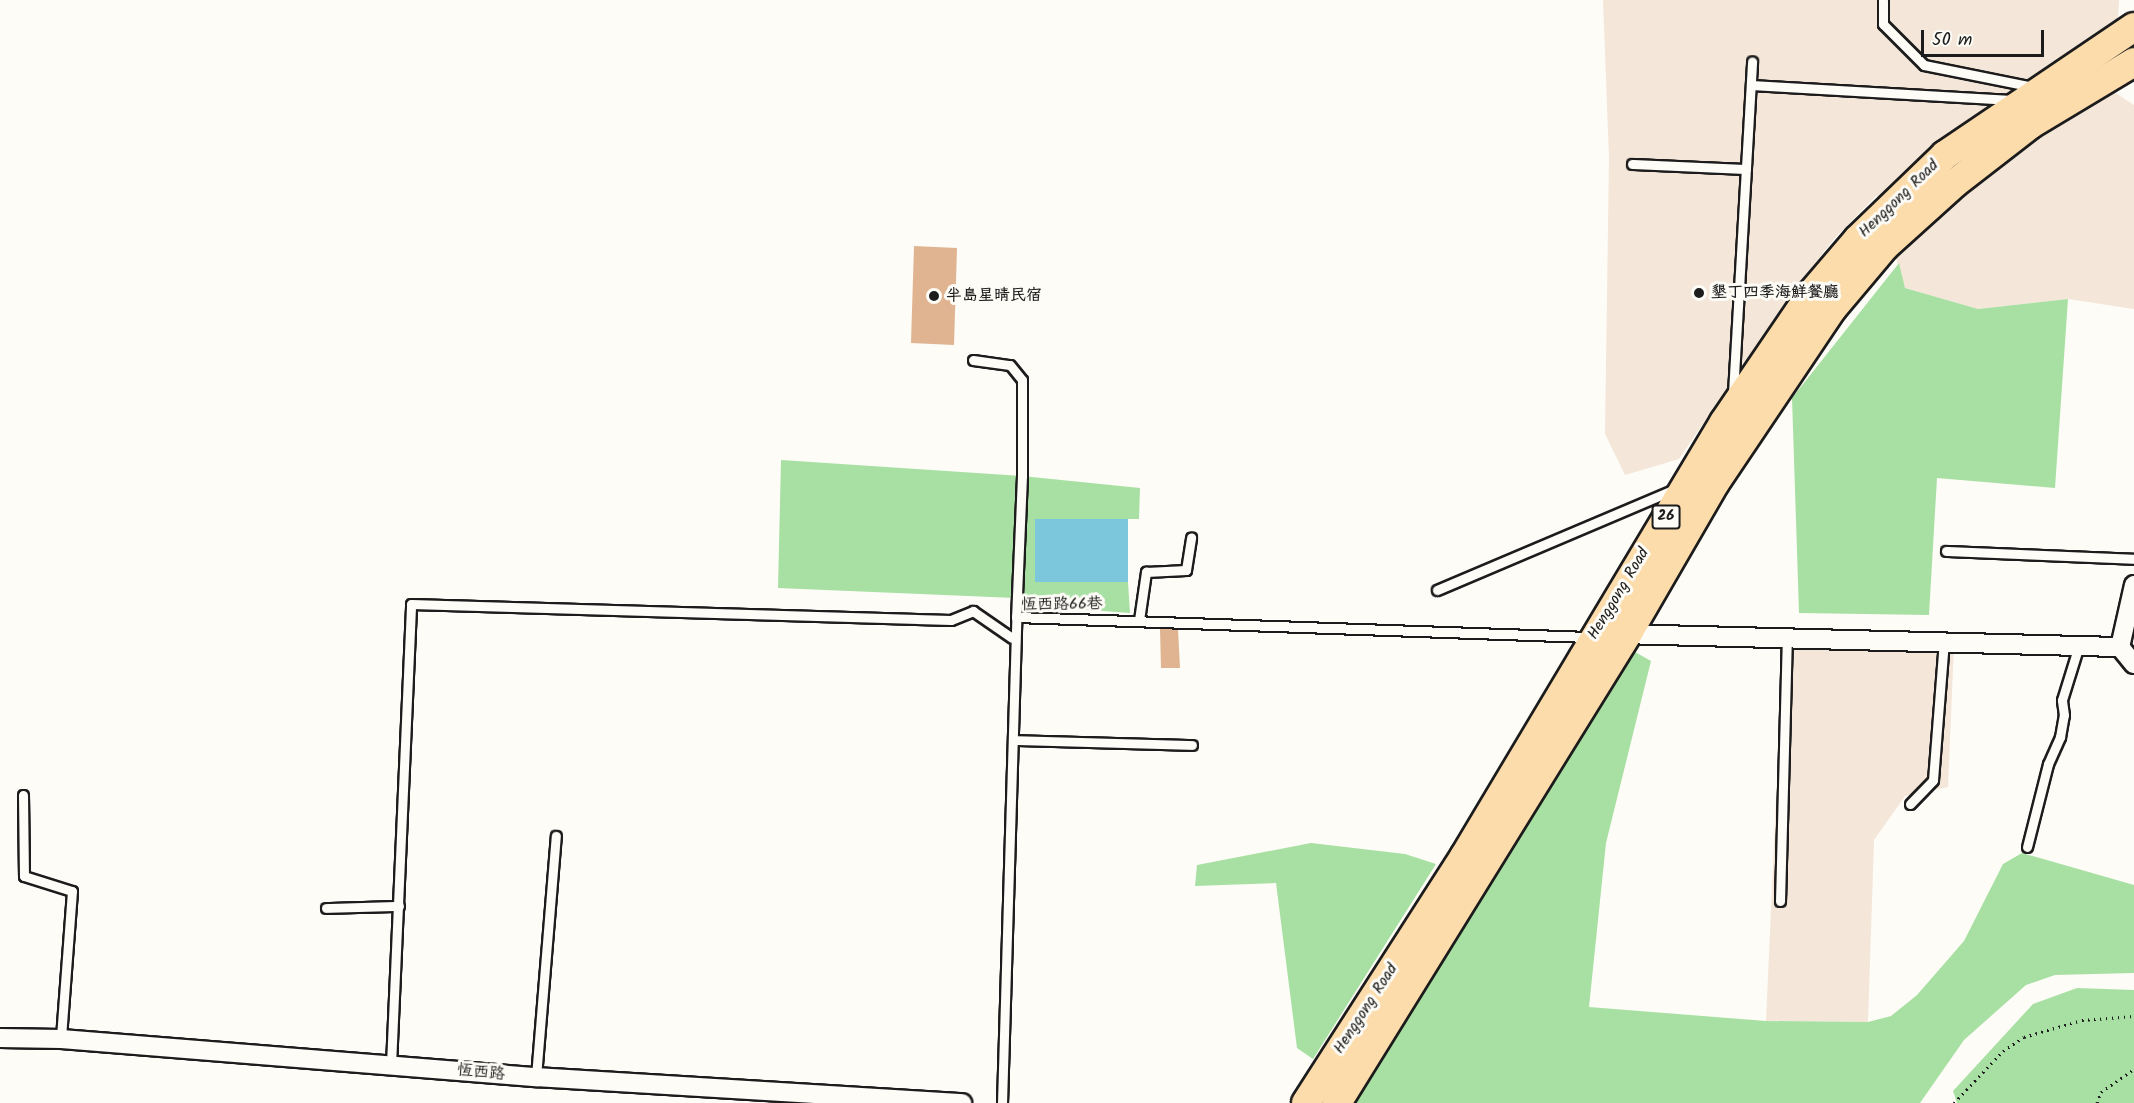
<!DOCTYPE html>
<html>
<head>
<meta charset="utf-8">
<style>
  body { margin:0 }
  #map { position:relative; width:2134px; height:1103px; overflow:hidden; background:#fdfcf7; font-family:Kalam,"LXGW WenKai TC",sans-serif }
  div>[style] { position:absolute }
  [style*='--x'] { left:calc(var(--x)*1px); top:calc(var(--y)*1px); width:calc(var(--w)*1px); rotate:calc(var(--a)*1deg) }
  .built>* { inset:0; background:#f4e6d8 }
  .green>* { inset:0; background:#a8e0a3 }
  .water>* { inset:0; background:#7dc7dd }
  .building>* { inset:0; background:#e0b491 }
  .path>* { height:3px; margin-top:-1.5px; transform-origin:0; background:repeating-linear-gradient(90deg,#1c1c1c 0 1.5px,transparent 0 6px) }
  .roads { filter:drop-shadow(2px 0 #1c1c1c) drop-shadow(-2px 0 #1c1c1c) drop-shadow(0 2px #1c1c1c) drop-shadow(0 -2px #1c1c1c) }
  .service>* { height:9px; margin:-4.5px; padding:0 4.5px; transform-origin:4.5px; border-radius:4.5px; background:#fdfcf7 }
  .minor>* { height:18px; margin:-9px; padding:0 9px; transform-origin:9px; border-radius:9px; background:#fdfcf7 }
  .primary>* { height:28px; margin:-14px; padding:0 14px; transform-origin:14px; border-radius:14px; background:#fddcac }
  .dots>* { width:16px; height:16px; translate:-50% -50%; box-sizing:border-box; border:3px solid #fdfcf7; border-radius:50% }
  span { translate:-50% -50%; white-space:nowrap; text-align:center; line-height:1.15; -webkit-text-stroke:6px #fdfcf7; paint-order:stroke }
  .shield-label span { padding:2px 4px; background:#fdfcf7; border:2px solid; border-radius:4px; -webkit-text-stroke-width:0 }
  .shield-label { font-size:15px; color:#1c1c1c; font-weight:700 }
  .street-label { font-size:16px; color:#1c1c1c }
  .poi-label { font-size:16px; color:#1c1c1c; font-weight:700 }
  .left { translate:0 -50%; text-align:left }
  .scale { position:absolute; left:1921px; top:30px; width:123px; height:27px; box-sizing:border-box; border:3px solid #1c1c1c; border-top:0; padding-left:8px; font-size:18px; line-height:21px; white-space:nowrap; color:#1c1c1c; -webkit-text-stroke:4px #fdfcf7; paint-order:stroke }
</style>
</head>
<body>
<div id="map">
  <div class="built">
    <div style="clip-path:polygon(1603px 0,2119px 0,2114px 92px,2134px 105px,2134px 309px,2068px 299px,1978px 309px,1905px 288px,1877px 195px,1834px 239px,1796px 287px,1679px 459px,1625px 475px,1605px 434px,1609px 158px)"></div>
    <div style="clip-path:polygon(1783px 645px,1954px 645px,1948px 787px,1905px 796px,1874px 840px,1868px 1022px,1766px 1021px)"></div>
  </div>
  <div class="green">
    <div style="clip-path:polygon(1899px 263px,1905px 288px,1978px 309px,2068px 299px,2055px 488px,1937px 478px,1929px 615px,1799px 613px,1792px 398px)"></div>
    <div style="clip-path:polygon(781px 460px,1022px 476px,1140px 488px,1139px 519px,1036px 519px,1035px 582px,1128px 582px,1130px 613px,1037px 606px,1015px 598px,778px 588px)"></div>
    <div style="clip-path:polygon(1635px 652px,1651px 661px,1606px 843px,1589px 1007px,1766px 1021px,1868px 1022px,1891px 1016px,1917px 995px,1964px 941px,2003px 864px,2022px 853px,2134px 885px,2134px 973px,2055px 975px,2026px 985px,1964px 1040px,1920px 1103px,1345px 1103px)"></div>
    <div style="clip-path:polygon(1311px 843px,1405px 854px,1436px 864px,1313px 1059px,1297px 1048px,1276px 883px,1195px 886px,1197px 865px)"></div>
    <div style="clip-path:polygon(2077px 988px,2134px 990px,2134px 1103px,1957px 1103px,1953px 1091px,2033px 1004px)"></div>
  </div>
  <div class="water">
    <div style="clip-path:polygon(1035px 519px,1128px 519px,1128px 582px,1035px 582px)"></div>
  </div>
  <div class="building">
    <div style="clip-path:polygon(914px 246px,957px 248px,954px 345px,911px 343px)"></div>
    <div style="clip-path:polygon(1160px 629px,1178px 629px,1180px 668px,1161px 668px)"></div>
  </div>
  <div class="path">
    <div style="--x:1954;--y:1103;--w:71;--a:-46.7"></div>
    <div style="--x:2003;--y:1051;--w:25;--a:-34"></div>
    <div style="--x:2024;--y:1037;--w:60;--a:-16.3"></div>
    <div style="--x:2082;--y:1020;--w:52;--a:-4.4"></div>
    <div style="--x:2097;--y:1103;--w:12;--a:-70"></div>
    <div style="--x:2101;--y:1092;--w:40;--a:-34.9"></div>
  </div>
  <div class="roads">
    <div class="service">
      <div style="--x:1883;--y:0;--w:24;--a:90"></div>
      <div style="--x:1883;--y:24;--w:58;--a:45"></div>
      <div style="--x:1924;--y:65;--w:111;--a:11.4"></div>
      <div style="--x:1751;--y:85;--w:261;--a:3.3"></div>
      <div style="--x:1632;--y:164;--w:114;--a:2.5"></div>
      <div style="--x:973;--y:360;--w:37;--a:8"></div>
      <div style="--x:1010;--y:365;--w:19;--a:51"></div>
      <div style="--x:1022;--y:380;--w:96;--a:90"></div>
      <div style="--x:1022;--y:476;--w:141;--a:92.4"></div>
      <div style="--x:1733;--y:393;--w:332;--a:-86.7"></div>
      <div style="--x:1946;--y:551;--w:188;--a:2.4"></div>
      <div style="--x:1437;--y:590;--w:259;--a:-23"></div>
      <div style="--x:1139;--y:620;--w:49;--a:-81.7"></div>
      <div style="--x:1146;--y:572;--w:40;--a:-2.9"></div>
      <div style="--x:1186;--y:570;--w:33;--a:-81"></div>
      <div style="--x:1013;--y:740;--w:179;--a:1.6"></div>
      <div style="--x:23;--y:795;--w:81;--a:89.3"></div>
      <div style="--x:24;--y:876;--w:50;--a:17.4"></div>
      <div style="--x:72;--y:891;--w:148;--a:94.3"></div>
      <div style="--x:1910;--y:804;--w:33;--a:-46"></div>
      <div style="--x:1933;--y:780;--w:139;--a:-85.5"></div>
      <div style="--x:2027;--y:847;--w:86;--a:-75.8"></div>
      <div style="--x:2048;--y:764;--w:30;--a:-66"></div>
      <div style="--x:2060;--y:737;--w:22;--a:-80"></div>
      <div style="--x:2064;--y:715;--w:15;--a:-98"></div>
      <div style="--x:2062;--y:700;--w:58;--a:-72.8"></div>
      <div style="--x:1780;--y:901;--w:262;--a:-88.5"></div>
      <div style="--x:326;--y:908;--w:73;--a:-1.6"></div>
      <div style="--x:391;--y:1065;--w:461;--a:-87.5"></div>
      <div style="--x:411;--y:604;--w:540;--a:1.7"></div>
      <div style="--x:951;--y:620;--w:24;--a:-22"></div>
      <div style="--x:973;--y:611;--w:47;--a:34.7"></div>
      <div style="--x:536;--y:1077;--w:242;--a:-85.3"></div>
      <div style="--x:1002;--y:1103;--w:486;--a:-88.3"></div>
      <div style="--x:1016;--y:617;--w:574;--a:2"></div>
    </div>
    <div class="minor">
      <div style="--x:2134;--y:585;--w:64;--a:102.7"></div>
      <div style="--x:2120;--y:647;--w:22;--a:51"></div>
      <div style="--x:1621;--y:634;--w:499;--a:1.5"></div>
      <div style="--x:0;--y:1038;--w:61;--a:0.9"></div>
      <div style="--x:61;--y:1039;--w:477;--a:4.6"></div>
      <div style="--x:536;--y:1077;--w:427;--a:3.5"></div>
    </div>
    <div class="primary">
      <div style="--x:1306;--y:1103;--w:292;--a:-57.3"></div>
      <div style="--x:1464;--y:857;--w:507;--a:-59.13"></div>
      <div style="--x:1724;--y:422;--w:155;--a:-55.8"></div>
      <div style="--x:1811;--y:294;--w:72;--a:-49.5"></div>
      <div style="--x:1858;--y:239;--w:121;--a:-44"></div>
      <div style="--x:1945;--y:155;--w:228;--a:-34.1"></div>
      <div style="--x:1337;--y:1103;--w:553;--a:-58.24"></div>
      <div style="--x:1628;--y:633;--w:173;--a:-59.9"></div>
      <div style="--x:1715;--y:483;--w:210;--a:-56.1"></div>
      <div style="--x:1832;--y:309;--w:82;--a:-49.9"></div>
      <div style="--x:1885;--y:246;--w:94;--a:-42"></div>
      <div style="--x:1955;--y:183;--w:96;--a:-37.8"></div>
      <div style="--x:2031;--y:124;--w:120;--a:-31"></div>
    </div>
  </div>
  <div class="dots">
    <div style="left:1699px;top:293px;background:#1c1c1c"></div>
    <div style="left:934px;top:296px;background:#1c1c1c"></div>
  </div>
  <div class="shield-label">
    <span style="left:1666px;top:517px">26</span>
  </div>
  <div class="street-label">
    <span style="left:1899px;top:199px;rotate:-44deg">Henggong Road</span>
    <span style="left:1619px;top:594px;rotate:-59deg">Henggong Road</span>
    <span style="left:1062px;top:605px;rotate:-1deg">恆西路66巷</span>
    <span style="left:1366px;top:1009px;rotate:-57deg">Henggong Road</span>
    <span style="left:481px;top:1073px;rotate:5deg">恆西路</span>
  </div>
  <div class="poi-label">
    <span class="left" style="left:1711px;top:293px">墾丁四季海鮮餐廳</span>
    <span class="left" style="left:946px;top:296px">半島星晴民宿</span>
  </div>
  <div class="scale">50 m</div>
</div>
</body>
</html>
